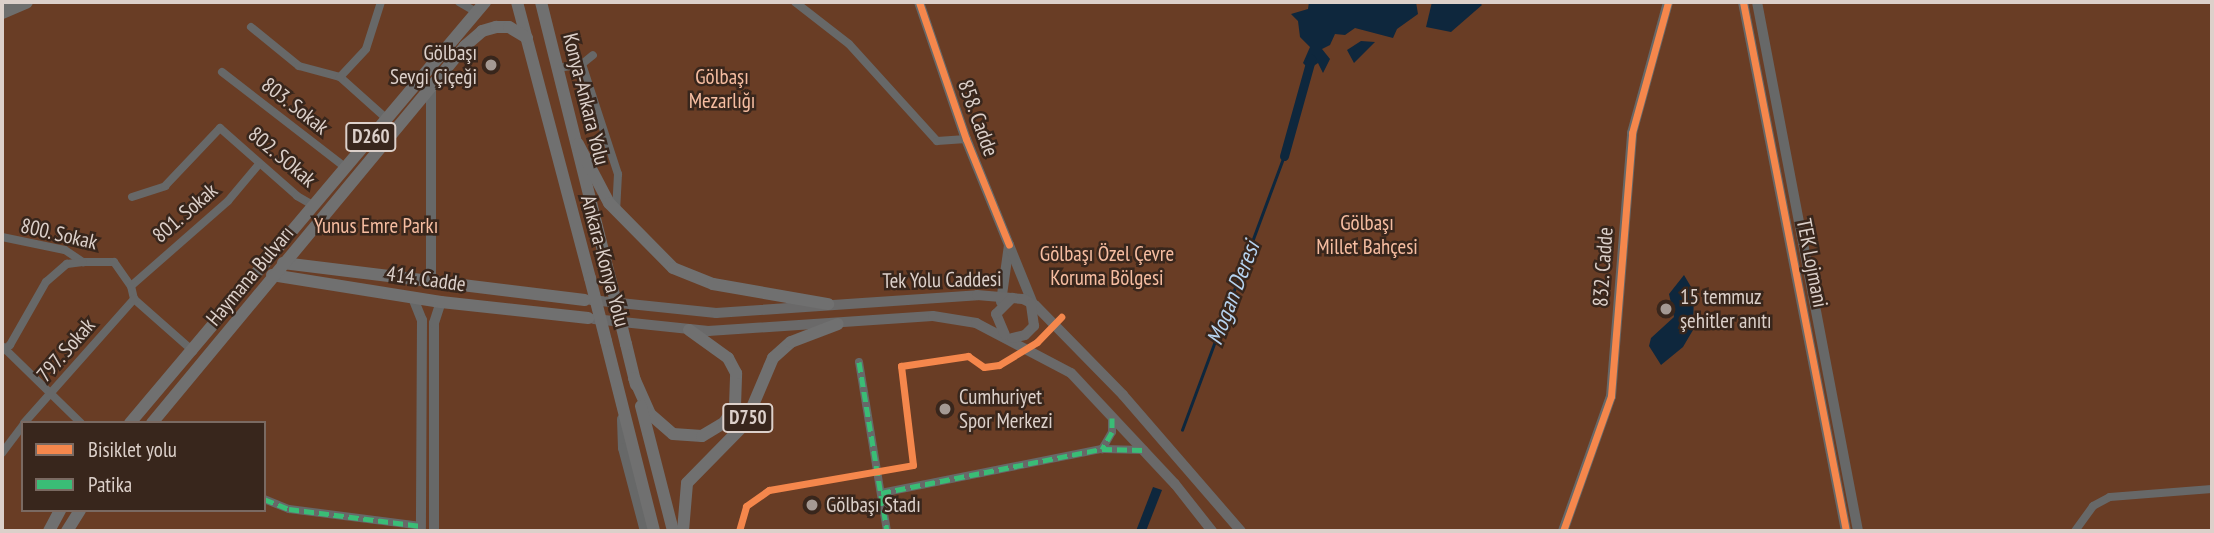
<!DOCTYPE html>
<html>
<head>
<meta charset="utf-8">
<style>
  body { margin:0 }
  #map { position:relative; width:2214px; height:533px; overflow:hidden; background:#3c322c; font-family:"PT Sans Narrow",sans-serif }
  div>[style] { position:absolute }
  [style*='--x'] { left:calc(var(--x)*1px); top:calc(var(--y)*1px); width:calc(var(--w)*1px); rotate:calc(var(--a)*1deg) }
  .green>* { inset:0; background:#693d25 }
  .water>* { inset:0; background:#0e273d }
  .stream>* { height:2.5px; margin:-1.25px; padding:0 1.25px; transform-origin:1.25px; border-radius:1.25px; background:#0e273d }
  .canal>* { height:9px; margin:-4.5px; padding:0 4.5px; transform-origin:4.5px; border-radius:4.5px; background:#0e273d }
  .minor>* { height:8px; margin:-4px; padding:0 4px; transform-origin:4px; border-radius:4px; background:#676868 }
  .tertiary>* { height:10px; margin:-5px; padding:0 5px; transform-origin:5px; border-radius:5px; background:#676868 }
  .secondary>* { height:10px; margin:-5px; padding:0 5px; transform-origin:5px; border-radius:5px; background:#6a6969 }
  .trunk>* { height:12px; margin:-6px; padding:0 6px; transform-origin:6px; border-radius:6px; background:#707070 }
  .motorway>* { height:14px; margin:-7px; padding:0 7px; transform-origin:7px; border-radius:7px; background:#6e6e6d }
  .trunk-bridge>* { height:12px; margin:-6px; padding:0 6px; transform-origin:6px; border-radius:6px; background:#707070 }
  .quiet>* { height:5px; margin-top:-2.5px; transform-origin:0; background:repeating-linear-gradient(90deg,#3abd76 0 10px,transparent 0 15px) }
  .cycleway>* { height:7px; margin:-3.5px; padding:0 3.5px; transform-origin:3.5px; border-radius:3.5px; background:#f5874c }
  .dots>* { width:19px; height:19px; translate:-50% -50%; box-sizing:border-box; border:4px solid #38261c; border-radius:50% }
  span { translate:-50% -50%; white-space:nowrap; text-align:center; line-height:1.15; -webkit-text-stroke:5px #38261c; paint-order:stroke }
  .shield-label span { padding:2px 5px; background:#38261c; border:2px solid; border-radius:5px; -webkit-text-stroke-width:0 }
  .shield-label { font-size:19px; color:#dcd0ca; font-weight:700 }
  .poi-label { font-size:21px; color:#dcd0ca }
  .right { translate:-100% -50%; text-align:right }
  .left { translate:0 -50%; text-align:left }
  .park-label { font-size:21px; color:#f6bda1 }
  .street-label { font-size:21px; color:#dcd0ca }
  .water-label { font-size:23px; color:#b6d3ef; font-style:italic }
  .frame { position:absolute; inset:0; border:4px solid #dcd0ca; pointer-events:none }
  .legend { position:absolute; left:21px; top:421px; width:245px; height:91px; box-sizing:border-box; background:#38261c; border:2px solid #7a6a62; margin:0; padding:9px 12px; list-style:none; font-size:21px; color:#dcd0ca }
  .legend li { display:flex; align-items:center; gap:14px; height:35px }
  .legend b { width:35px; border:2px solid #7a6a62 }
</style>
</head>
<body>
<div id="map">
  <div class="green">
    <div style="clip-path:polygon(evenodd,2px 2px,2212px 2px,2212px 531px,2px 531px,2px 2px,23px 423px,264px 423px,264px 510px,23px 510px,23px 423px)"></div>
  </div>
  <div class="water">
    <div style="clip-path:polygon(1309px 2px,1416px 2px,1418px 14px,1397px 29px,1393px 38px,1355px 28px,1345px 35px,1335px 34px,1330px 45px,1322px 49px,1330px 59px,1323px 73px,1318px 63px,1309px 69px,1303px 63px,1310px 47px,1300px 37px,1298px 21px,1291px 14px,1308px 9px)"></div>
    <div style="clip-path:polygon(1432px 2px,1479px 2px,1482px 5px,1451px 32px,1426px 27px)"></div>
    <div style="clip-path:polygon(1361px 41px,1375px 42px,1354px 63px,1347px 50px)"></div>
    <div style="clip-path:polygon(1684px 275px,1694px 292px,1693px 330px,1683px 347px,1661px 365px,1649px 346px,1651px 338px,1674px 317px,1669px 294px)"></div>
    <div style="clip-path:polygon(1153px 487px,1162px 490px,1146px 531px,1136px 531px)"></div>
  </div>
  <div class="stream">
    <div style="--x:1182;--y:430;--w:292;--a:-69.6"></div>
  </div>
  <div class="canal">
    <div style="--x:1284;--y:156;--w:101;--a:-74.4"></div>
  </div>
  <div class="minor">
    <div style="--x:459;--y:2;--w:20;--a:30"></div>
    <div style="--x:795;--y:2;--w:68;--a:37.9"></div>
    <div style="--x:849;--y:44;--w:131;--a:47.8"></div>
    <div style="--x:937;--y:141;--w:29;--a:-4"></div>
    <div style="--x:251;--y:27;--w:62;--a:39.1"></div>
    <div style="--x:299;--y:66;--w:42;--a:15"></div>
    <div style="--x:340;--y:77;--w:63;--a:41.8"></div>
    <div style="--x:582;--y:64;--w:14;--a:-39"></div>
    <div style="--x:558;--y:68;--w:24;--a:-9"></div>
    <div style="--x:582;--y:64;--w:116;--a:71.9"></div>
    <div style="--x:618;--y:174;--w:38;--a:93"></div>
    <div style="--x:222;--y:72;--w:157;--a:37.7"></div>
    <div style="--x:340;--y:77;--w:38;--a:-47"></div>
    <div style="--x:366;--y:49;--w:49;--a:-72.3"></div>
    <div style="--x:132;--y:197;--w:35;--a:-18"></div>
    <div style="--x:165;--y:186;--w:80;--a:-46.5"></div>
    <div style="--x:220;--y:128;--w:103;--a:41.4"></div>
    <div style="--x:297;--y:196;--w:20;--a:30"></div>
    <div style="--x:2;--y:237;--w:64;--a:11.7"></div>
    <div style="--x:65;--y:250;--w:22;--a:34"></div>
    <div style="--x:83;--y:262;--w:31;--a:0"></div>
    <div style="--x:114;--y:262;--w:29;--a:55"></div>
    <div style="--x:131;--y:286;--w:13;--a:77"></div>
    <div style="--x:134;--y:299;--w:79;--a:41.4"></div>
    <div style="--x:131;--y:286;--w:129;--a:-41.2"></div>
    <div style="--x:228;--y:201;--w:48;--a:-50"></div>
    <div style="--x:3;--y:347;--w:109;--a:44.3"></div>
    <div style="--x:2;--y:351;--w:10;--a:-37"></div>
    <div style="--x:10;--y:345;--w:73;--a:-60.3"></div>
    <div style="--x:46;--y:282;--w:28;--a:-41"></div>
    <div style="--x:67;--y:264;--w:16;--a:-7"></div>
    <div style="--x:859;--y:362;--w:171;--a:80.6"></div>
    <div style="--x:1112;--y:418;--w:14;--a:90"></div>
    <div style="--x:1112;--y:432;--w:20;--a:120"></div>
    <div style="--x:1102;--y:449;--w:42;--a:1.4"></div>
    <div style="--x:24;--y:423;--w:166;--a:-48.4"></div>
    <div style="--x:2;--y:453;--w:35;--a:-53"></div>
    <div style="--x:881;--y:493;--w:225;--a:-11.3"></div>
    <div style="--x:264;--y:499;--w:27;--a:22"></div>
    <div style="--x:289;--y:509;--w:133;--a:7.3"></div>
    <div style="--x:2075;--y:531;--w:31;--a:-54"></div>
    <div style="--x:2093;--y:506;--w:19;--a:-28"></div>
    <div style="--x:2110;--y:497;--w:102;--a:-4.5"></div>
  </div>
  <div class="tertiary">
    <div style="--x:919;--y:2;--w:145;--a:71.1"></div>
    <div style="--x:966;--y:139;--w:114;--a:67.9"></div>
    <div style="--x:1743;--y:2;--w:539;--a:78.98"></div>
    <div style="--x:1757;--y:2;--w:539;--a:79.19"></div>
    <div style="--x:431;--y:281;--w:196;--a:-90"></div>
    <div style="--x:413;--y:298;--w:24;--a:68"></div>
    <div style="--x:422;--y:320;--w:211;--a:90.3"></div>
    <div style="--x:1001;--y:302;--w:58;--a:-82"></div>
    <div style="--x:1009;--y:245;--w:69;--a:67.9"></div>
    <div style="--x:622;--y:419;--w:29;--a:88"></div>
    <div style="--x:623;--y:448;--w:86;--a:75.2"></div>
    <div style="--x:434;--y:531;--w:208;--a:-90"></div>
    <div style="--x:434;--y:323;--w:22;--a:-72"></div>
    <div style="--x:1563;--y:531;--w:143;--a:-70.4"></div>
    <div style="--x:1611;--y:396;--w:264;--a:-85.4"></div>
    <div style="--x:1632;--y:133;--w:136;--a:-74.6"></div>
  </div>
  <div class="secondary">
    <div style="--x:591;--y:300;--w:126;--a:5.9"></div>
    <div style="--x:716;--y:313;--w:262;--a:-3.9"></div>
    <div style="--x:977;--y:295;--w:46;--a:5"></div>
    <div style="--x:1023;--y:299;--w:13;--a:27"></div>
    <div style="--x:1035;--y:305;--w:126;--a:45.6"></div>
    <div style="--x:1123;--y:395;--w:180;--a:49.1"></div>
    <div style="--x:594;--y:319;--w:115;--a:6"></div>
    <div style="--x:708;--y:331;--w:225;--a:-3.8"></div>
    <div style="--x:933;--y:316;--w:44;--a:9.2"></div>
    <div style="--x:976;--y:323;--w:107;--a:27.8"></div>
    <div style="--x:1071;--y:373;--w:152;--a:46.9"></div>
    <div style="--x:1175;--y:484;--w:60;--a:51.8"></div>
    <div style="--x:1005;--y:335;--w:23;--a:-113"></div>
    <div style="--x:996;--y:314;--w:23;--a:-45"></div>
    <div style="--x:1012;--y:338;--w:13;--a:-13"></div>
    <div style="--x:1025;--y:335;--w:13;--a:-45"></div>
    <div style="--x:1034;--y:326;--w:22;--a:-98"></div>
  </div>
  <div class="trunk">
    <div style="--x:517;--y:2;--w:285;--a:75.2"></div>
    <div style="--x:541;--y:2;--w:284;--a:76"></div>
    <div style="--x:578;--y:144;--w:67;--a:62.3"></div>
    <div style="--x:609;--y:203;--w:91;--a:45.4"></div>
    <div style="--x:673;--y:268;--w:43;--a:21.8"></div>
    <div style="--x:713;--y:284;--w:117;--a:9.9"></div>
    <div style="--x:283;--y:263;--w:304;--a:7"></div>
    <div style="--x:272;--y:275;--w:171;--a:9.1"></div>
    <div style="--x:441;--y:302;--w:148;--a:6.2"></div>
    <div style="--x:606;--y:341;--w:196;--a:75.8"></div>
    <div style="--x:626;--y:344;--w:42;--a:76.3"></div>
    <div style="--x:634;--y:378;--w:39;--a:66"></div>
    <div style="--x:650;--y:414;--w:30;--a:41"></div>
    <div style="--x:673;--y:434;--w:29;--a:4"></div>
    <div style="--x:702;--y:436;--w:26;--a:-31"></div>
    <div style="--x:724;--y:423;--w:20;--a:-57"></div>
    <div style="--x:735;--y:406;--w:33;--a:-88"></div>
    <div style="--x:736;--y:373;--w:17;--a:-118"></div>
    <div style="--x:728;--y:358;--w:48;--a:-144.3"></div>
    <div style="--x:641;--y:406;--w:129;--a:75.6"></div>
    <div style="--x:130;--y:423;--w:551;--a:-49.86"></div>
    <div style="--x:152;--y:423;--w:490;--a:-50.3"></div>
    <div style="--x:465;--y:46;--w:23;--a:-41"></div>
    <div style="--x:482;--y:31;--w:15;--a:-16"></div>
    <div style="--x:496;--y:27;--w:13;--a:0"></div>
    <div style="--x:509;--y:27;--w:21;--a:31"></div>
    <div style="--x:49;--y:531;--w:24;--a:-62"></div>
    <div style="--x:67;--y:531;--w:25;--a:-58"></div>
    <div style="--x:683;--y:531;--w:48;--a:-85.2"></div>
    <div style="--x:687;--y:483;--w:83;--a:-45.5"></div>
    <div style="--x:745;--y:424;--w:72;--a:-67"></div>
    <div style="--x:773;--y:358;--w:24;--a:-42"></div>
    <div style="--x:791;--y:342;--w:50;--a:-21"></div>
  </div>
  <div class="motorway">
    <div style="--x:2;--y:12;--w:26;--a:-23"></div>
  </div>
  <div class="trunk-bridge">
    <div style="--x:590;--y:278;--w:65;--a:75.7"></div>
    <div style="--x:610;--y:278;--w:68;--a:76.4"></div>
  </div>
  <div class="quiet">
    <div style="--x:859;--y:362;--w:171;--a:80.6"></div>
    <div style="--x:1112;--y:418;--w:14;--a:90"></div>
    <div style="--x:1112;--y:432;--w:20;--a:120"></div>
    <div style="--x:1102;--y:449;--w:42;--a:1.4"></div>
    <div style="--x:881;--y:493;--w:225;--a:-11.3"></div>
    <div style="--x:264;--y:499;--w:27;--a:22"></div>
    <div style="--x:289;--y:509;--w:133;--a:7.3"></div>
  </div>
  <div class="cycleway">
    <div style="--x:919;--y:2;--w:145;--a:71.1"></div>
    <div style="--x:966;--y:139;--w:114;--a:67.9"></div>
    <div style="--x:1743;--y:2;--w:539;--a:78.98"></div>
    <div style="--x:739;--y:531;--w:26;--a:-74"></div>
    <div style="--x:746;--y:506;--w:28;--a:-35"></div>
    <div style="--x:769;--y:490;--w:146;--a:-9.8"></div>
    <div style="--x:913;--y:465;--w:100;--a:-96.9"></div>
    <div style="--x:901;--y:366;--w:68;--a:-8.5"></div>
    <div style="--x:968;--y:356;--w:19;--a:35"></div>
    <div style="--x:984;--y:367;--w:15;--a:-8"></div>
    <div style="--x:999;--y:365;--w:44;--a:-31.2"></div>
    <div style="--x:1037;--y:342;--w:35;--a:-46"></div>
    <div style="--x:1563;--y:531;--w:143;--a:-70.4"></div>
    <div style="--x:1611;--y:396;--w:264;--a:-85.4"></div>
    <div style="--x:1632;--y:133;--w:136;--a:-74.6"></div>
  </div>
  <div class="dots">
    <div style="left:491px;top:65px;background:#a49993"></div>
    <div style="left:1666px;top:309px;background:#a49993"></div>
    <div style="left:945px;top:409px;background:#a49993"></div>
    <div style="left:812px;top:505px;background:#a49993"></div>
  </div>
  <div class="shield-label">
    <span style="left:371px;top:137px">D260</span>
    <span style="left:748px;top:418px">D750</span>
  </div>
  <div class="poi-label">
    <span class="right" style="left:477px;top:65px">Gölbaşı<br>Sevgi Çiçeği</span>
    <span class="left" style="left:1680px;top:309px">15 temmuz<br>şehitler anıtı</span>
    <span class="left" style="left:959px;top:409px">Cumhuriyet<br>Spor Merkezi</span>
    <span class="left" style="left:826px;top:505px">Gölbaşı Stadı</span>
  </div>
  <div class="park-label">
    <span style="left:722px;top:89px">Gölbaşı<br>Mezarlığı</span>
    <span style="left:1367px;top:235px">Gölbaşı<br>Millet Bahçesi</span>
    <span style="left:376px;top:226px">Yunus Emre Parkı</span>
    <span style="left:1107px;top:266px">Gölbaşı Özel Çevre<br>Koruma Bölgesi</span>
  </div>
  <div class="street-label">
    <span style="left:586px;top:99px;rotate:76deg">Konya-Ankara Yolu</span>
    <span style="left:295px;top:106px;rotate:38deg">803. Sokak</span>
    <span style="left:978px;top:118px;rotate:70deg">858. Cadde</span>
    <span style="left:282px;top:157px;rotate:40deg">802. SOkak</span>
    <span style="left:185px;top:213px;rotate:-41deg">801. Sokak</span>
    <span style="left:59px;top:234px;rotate:13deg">800. Sokak</span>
    <span style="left:605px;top:261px;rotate:75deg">Ankara-Konya Yolu</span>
    <span style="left:1812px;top:263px;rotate:79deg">TEK Lojmani</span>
    <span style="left:1603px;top:267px;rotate:-86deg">832. Cadde</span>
    <span style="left:250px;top:276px;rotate:-50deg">Haymana Bulvarı</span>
    <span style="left:426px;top:279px;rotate:8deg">414. Cadde</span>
    <span style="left:942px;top:280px;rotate:-1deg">Tek Yolu Caddesi</span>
    <span style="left:66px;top:350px;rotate:-49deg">797. Sokak</span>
  </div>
  <div class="water-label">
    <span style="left:1233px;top:293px;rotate:-69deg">Mogan Deresi</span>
  </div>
  <div class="frame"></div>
  <ul class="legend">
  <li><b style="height:9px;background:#f5874c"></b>Bisiklet yolu</li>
  <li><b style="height:9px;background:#3abd76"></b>Patika</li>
  </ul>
</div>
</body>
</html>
